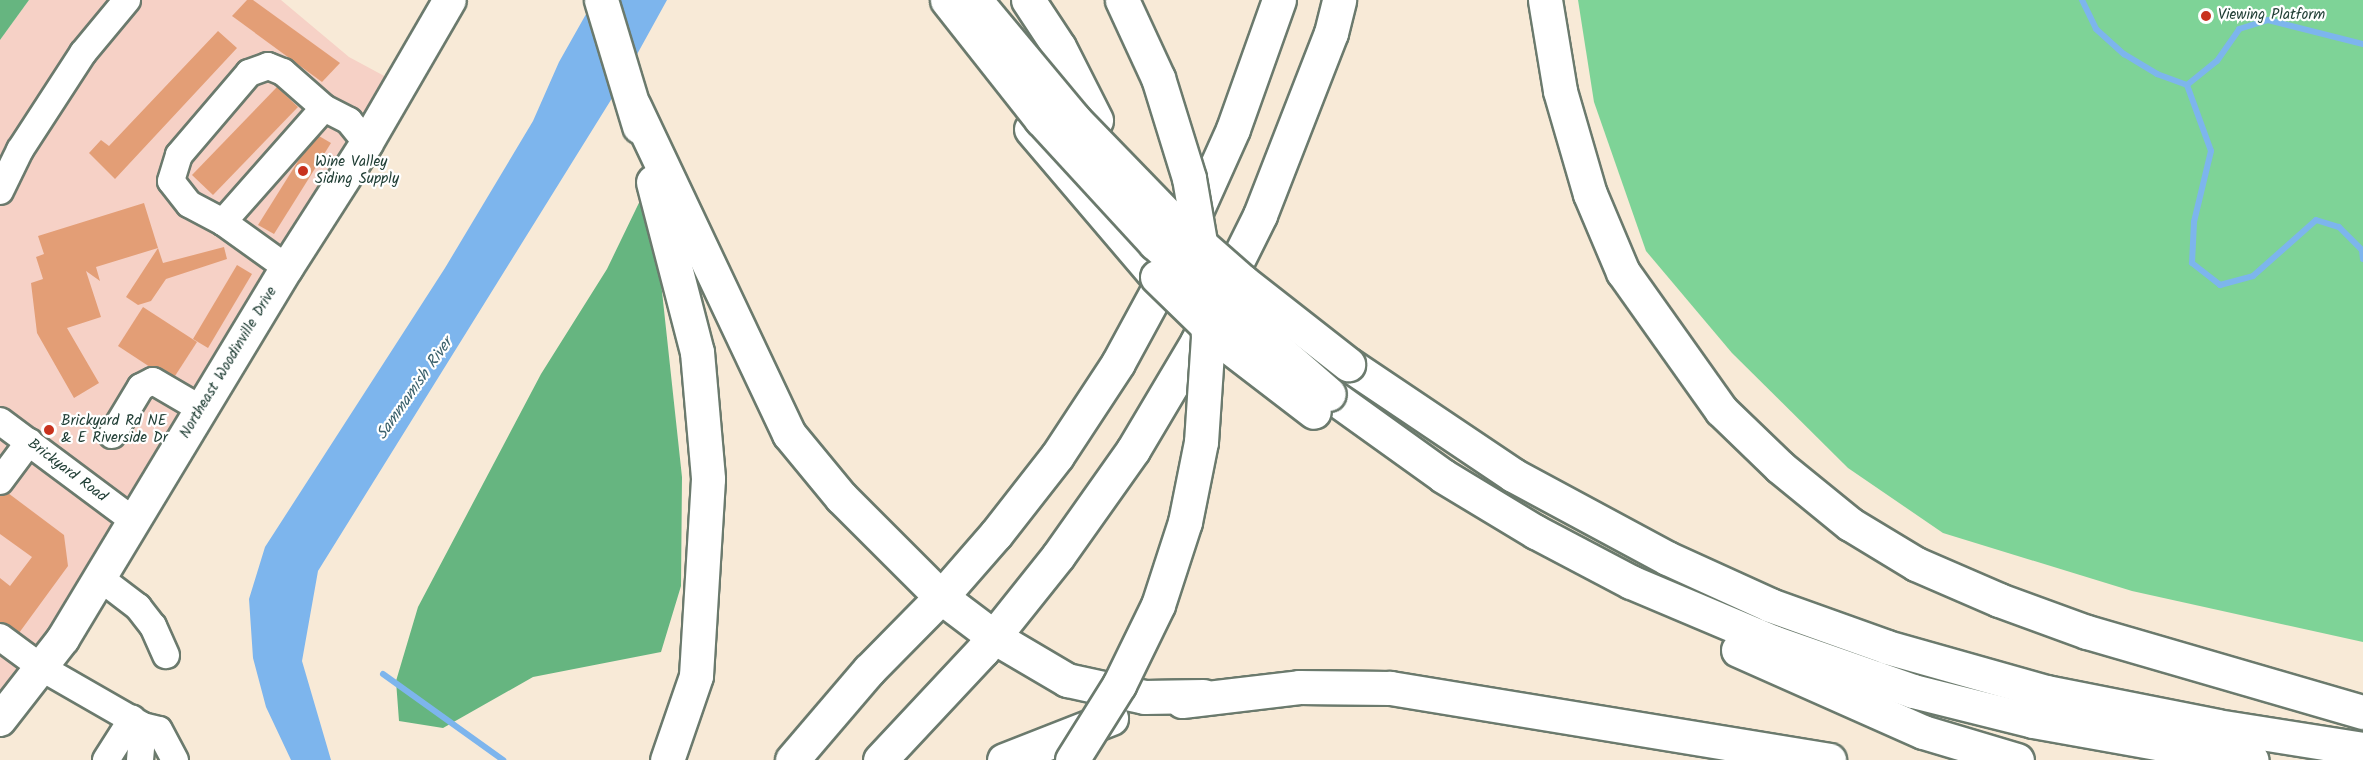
<!DOCTYPE html>
<html>
<head>
<meta charset="utf-8">
<style>
  body { margin:0 }
  #map { position:relative; width:2363px; height:760px; overflow:hidden; background:#f8ead7; font-family:Kalam,sans-serif }
  div>[style] { position:absolute }
  [style*='--x'] { left:calc(var(--x)*1px); top:calc(var(--y)*1px); width:calc(var(--w)*1px); rotate:calc(var(--a)*1deg) }
  .built>* { inset:0; background:#f6d1c6 }
  .green>* { inset:0; background:#7ed397 }
  .forest>* { inset:0; background:#66b580 }
  .water>* { inset:0; background:#7db5ed }
  .stream>* { height:6px; margin:-3px; padding:0 3px; transform-origin:3px; border-radius:3px; background:#7db5ed }
  .building>* { inset:0; background:#e39e76 }
  .roads { filter:drop-shadow(2px 0 #6b7a6d) drop-shadow(-2px 0 #6b7a6d) drop-shadow(0 2px #6b7a6d) drop-shadow(0 -2px #6b7a6d) }
  .minor>* { height:26px; margin:-13px; padding:0 13px; transform-origin:13px; border-radius:13px; background:#fff }
  .major>* { height:32px; margin:-16px; padding:0 16px; transform-origin:16px; border-radius:16px; background:#fff }
  .highway>* { height:33px; margin:-16.5px; padding:0 16.5px; transform-origin:16.5px; border-radius:16.5px; background:#fff }
  .bridges { filter:drop-shadow(2px 0 #6b7a6d) drop-shadow(-2px 0 #6b7a6d) drop-shadow(0 2px #6b7a6d) drop-shadow(0 -2px #6b7a6d) }
  .highway-bridge>* { height:33px; margin:-16.5px; padding:0 16.5px; transform-origin:16.5px; border-radius:16.5px; background:#fff }
  .dots>* { width:16px; height:16px; translate:-50% -50%; box-sizing:border-box; border:3px solid #fff; border-radius:50% }
  span { translate:-50% -50%; white-space:nowrap; text-align:center; line-height:1.15; -webkit-text-stroke:4.5px #fff; paint-order:stroke }
  .poi-label { font-size:15px; color:#1f3d34 }
  .left { translate:0 -50%; text-align:left }
  .street-label { font-size:15px; color:#1f3d34 }
  .water-label { font-size:16px; color:#3b616c; font-style:italic }
</style>
</head>
<body>
<div id="map">
  <div class="built">
    <div style="clip-path:polygon(29px 0,281px 0,349px 57px,401px 85px,0 720px,0 40px)"></div>
  </div>
  <div class="green">
    <div style="clip-path:polygon(1578px 0,2363px 0,2363px 642px,2132px 591px,1943px 533px,1848px 468px,1732px 353px,1646px 251px,1594px 102px)"></div>
  </div>
  <div class="forest">
    <div style="clip-path:polygon(0 0,29px 0,0 40px)"></div>
    <div style="clip-path:polygon(650px 180px,682px 477px,681px 586px,661px 652px,533px 677px,443px 728px,399px 721px,396px 681px,418px 607px,541px 374px,607px 269px)"></div>
  </div>
  <div class="water">
    <div style="clip-path:polygon(594px 0,667px 0,619px 87px,318px 571px,302px 661px,331px 760px,291px 760px,266px 707px,253px 658px,249px 599px,265px 547px,445px 268px,533px 121px,559px 62px)"></div>
  </div>
  <div class="stream">
    <div style="--x:2082;--y:0;--w:32;--a:64"></div>
    <div style="--x:2096;--y:29;--w:38;--a:42"></div>
    <div style="--x:2124;--y:54;--w:39;--a:31"></div>
    <div style="--x:2157;--y:74;--w:32;--a:20"></div>
    <div style="--x:2187;--y:85;--w:38;--a:-39"></div>
    <div style="--x:2217;--y:61;--w:39;--a:-55"></div>
    <div style="--x:2239;--y:29;--w:30;--a:-17"></div>
    <div style="--x:2268;--y:20;--w:98;--a:14.2"></div>
    <div style="--x:2187;--y:85;--w:70;--a:70"></div>
    <div style="--x:2211;--y:151;--w:73;--a:103.5"></div>
    <div style="--x:2194;--y:222;--w:41;--a:92.8"></div>
    <div style="--x:2192;--y:263;--w:36;--a:38"></div>
    <div style="--x:2220;--y:285;--w:34;--a:-15"></div>
    <div style="--x:2253;--y:276;--w:84;--a:-41.6"></div>
    <div style="--x:2316;--y:220;--w:24;--a:17"></div>
    <div style="--x:2339;--y:227;--w:33;--a:45"></div>
    <div style="--x:2362;--y:250;--w:9;--a:84"></div>
    <div style="--x:383;--y:674;--w:148;--a:35.6"></div>
  </div>
  <div class="building">
    <div style="clip-path:polygon(247px 0,253px 0,340px 63px,322px 82px,232px 16px)"></div>
    <div style="clip-path:polygon(218px 31px,237px 48px,115px 179px,89px 153px,101px 140px,109px 146px)"></div>
    <div style="clip-path:polygon(277px 87px,298px 107px,213px 195px,192px 175px)"></div>
    <div style="clip-path:polygon(319px 136px,331px 143px,274px 234px,258px 225px,300px 158px)"></div>
    <div style="clip-path:polygon(144px 203px,158px 248px,96px 267px,100px 281px,86px 271px,101px 317px,67px 328px,99px 383px,74px 398px,37px 333px,31px 283px,43px 279px,36px 257px,44px 254px,38px 236px)"></div>
    <div style="clip-path:polygon(224px 247px,227px 259px,166px 279px,151px 301px,138px 305px,126px 297px,158px 248px,163px 263px)"></div>
    <div style="clip-path:polygon(237px 265px,252px 274px,208px 348px,193px 339px)"></div>
    <div style="clip-path:polygon(143px 307px,197px 342px,175px 376px,150px 367px,118px 346px)"></div>
    <div style="clip-path:polygon(8px 493px,64px 535px,68px 566px,19px 633px,0 622px,0 578px,10px 586px,32px 557px,0 534px,0 496px)"></div>
  </div>
  <div class="roads">
    <div class="minor">
      <div style="--x:0;--y:191;--w:46;--a:-64"></div>
      <div style="--x:20;--y:150;--w:116;--a:-57"></div>
      <div style="--x:83;--y:53;--w:69;--a:-50.3"></div>
      <div style="--x:223;--y:222;--w:38;--a:-152"></div>
      <div style="--x:189;--y:204;--w:29;--a:-128"></div>
      <div style="--x:171;--y:181;--w:27;--a:-73"></div>
      <div style="--x:179;--y:155;--w:108;--a:-49.5"></div>
      <div style="--x:249;--y:73;--w:20;--a:-20"></div>
      <div style="--x:268;--y:66;--w:16;--a:22"></div>
      <div style="--x:283;--y:72;--w:55;--a:41.3"></div>
      <div style="--x:287;--y:268;--w:79;--a:-144.3"></div>
      <div style="--x:223;--y:222;--w:152;--a:-48.5"></div>
      <div style="--x:324;--y:108;--w:28;--a:27"></div>
      <div style="--x:349;--y:121;--w:28;--a:51"></div>
      <div style="--x:0;--y:421;--w:167;--a:36.7"></div>
      <div style="--x:112;--y:435;--w:56;--a:-58.9"></div>
      <div style="--x:141;--y:387;--w:13;--a:-27"></div>
      <div style="--x:153;--y:381;--w:56;--a:30.3"></div>
      <div style="--x:0;--y:481;--w:49;--a:-53.4"></div>
      <div style="--x:100;--y:578;--w:48;--a:37.3"></div>
      <div style="--x:138;--y:607;--w:24;--a:52"></div>
      <div style="--x:153;--y:626;--w:32;--a:66"></div>
      <div style="--x:0;--y:637;--w:52;--a:36.4"></div>
      <div style="--x:42;--y:668;--w:116;--a:29.9"></div>
      <div style="--x:143;--y:726;--w:16;--a:14"></div>
      <div style="--x:159;--y:730;--w:34;--a:62"></div>
      <div style="--x:106;--y:760;--w:49;--a:-57.6"></div>
      <div style="--x:140;--y:760;--w:34;--a:-85"></div>
    </div>
    <div class="major">
      <div style="--x:0;--y:720;--w:103;--a:-52.1"></div>
      <div style="--x:63;--y:639;--w:433;--a:-58.9"></div>
      <div style="--x:287;--y:268;--w:148;--a:-57.4"></div>
      <div style="--x:367;--y:143;--w:165;--a:-59.9"></div>
    </div>
    <div class="highway">
      <div style="--x:601;--y:0;--w:132;--a:73.2"></div>
      <div style="--x:1028;--y:0;--w:56;--a:56.6"></div>
      <div style="--x:1059;--y:47;--w:82;--a:63.1"></div>
      <div style="--x:1545;--y:0;--w:92;--a:80.6"></div>
      <div style="--x:1560;--y:91;--w:107;--a:73.8"></div>
      <div style="--x:1590;--y:194;--w:85;--a:67.1"></div>
      <div style="--x:1623;--y:272;--w:169;--a:54.6"></div>
      <div style="--x:1721;--y:410;--w:82;--a:44"></div>
      <div style="--x:1780;--y:467;--w:90;--a:39.2"></div>
      <div style="--x:1850;--y:524;--w:77;--a:31.2"></div>
      <div style="--x:1916;--y:564;--w:90;--a:23.4"></div>
      <div style="--x:1999;--y:600;--w:94;--a:20"></div>
      <div style="--x:2087;--y:632;--w:287;--a:16.2"></div>
      <div style="--x:634;--y:106;--w:363;--a:64.7"></div>
      <div style="--x:789;--y:434;--w:82;--a:50.5"></div>
      <div style="--x:841;--y:497;--w:141;--a:45"></div>
      <div style="--x:941;--y:597;--w:66;--a:37"></div>
      <div style="--x:994;--y:637;--w:85;--a:30.5"></div>
      <div style="--x:1067;--y:680;--w:79;--a:12.4"></div>
      <div style="--x:1144;--y:697;--w:59;--a:-1"></div>
      <div style="--x:1031;--y:129;--w:194;--a:49.6"></div>
      <div style="--x:653;--y:182;--w:176;--a:75.5"></div>
      <div style="--x:697;--y:352;--w:127;--a:85"></div>
      <div style="--x:708;--y:479;--w:197;--a:93.5"></div>
      <div style="--x:696;--y:676;--w:89;--a:109"></div>
      <div style="--x:1348;--y:364;--w:199;--a:33.9"></div>
      <div style="--x:1513;--y:475;--w:175;--a:28.3"></div>
      <div style="--x:1667;--y:558;--w:113;--a:24.5"></div>
      <div style="--x:1770;--y:605;--w:124;--a:19.7"></div>
      <div style="--x:1887;--y:647;--w:165;--a:15.8"></div>
      <div style="--x:2046;--y:692;--w:174;--a:11.2"></div>
      <div style="--x:2217;--y:726;--w:148;--a:9"></div>
      <div style="--x:1329;--y:394;--w:140;--a:35.7"></div>
      <div style="--x:1443;--y:476;--w:109;--a:31.1"></div>
      <div style="--x:1536;--y:532;--w:107;--a:27.8"></div>
      <div style="--x:1631;--y:582;--w:154;--a:22.9"></div>
      <div style="--x:1773;--y:642;--w:148;--a:19.3"></div>
      <div style="--x:1913;--y:691;--w:124;--a:14"></div>
      <div style="--x:2033;--y:721;--w:222;--a:10.1"></div>
      <div style="--x:1738;--y:650;--w:202;--a:23.9"></div>
      <div style="--x:1923;--y:732;--w:98;--a:16.6"></div>
      <div style="--x:1182;--y:701;--w:118;--a:-6.8"></div>
      <div style="--x:1299;--y:687;--w:91;--a:0.6"></div>
      <div style="--x:1390;--y:688;--w:445;--a:9.3"></div>
      <div style="--x:792;--y:760;--w:118;--a:-49.5"></div>
      <div style="--x:869;--y:670;--w:103;--a:-45.4"></div>
      <div style="--x:941;--y:597;--w:84;--a:-48.9"></div>
      <div style="--x:996;--y:534;--w:99;--a:-52"></div>
      <div style="--x:1057;--y:456;--w:111;--a:-56.7"></div>
      <div style="--x:1118;--y:363;--w:122;--a:-61.5"></div>
      <div style="--x:1176;--y:256;--w:139;--a:-65.8"></div>
      <div style="--x:1233;--y:129;--w:137;--a:-70.4"></div>
      <div style="--x:880;--y:760;--w:151;--a:-46.9"></div>
      <div style="--x:983;--y:650;--w:120;--a:-51.4"></div>
      <div style="--x:1058;--y:556;--w:130;--a:-54.7"></div>
      <div style="--x:1133;--y:450;--w:126;--a:-59.3"></div>
      <div style="--x:1197;--y:342;--w:142;--a:-63.6"></div>
      <div style="--x:1260;--y:215;--w:195;--a:-68.7"></div>
      <div style="--x:1331;--y:33;--w:34;--a:-76"></div>
      <div style="--x:1004;--y:760;--w:115;--a:-21.4"></div>
    </div>
  </div>
  <div class="bridges">
    <div class="highway-bridge">
      <div style="--x:947;--y:0;--w:152;--a:51.7"></div>
      <div style="--x:1041;--y:119;--w:168;--a:47.4"></div>
      <div style="--x:1155;--y:243;--w:230;--a:41"></div>
      <div style="--x:975;--y:0;--w:155;--a:50.2"></div>
      <div style="--x:1074;--y:119;--w:134;--a:45.9"></div>
      <div style="--x:1167;--y:215;--w:100;--a:41.3"></div>
      <div style="--x:1242;--y:281;--w:135;--a:38.1"></div>
      <div style="--x:1157;--y:277;--w:99;--a:44.2"></div>
      <div style="--x:1228;--y:346;--w:108;--a:37.5"></div>
      <div style="--x:1072;--y:760;--w:89;--a:-57.9"></div>
      <div style="--x:1119;--y:685;--w:89;--a:-64"></div>
      <div style="--x:1158;--y:605;--w:87;--a:-72"></div>
      <div style="--x:1185;--y:522;--w:82;--a:-78.7"></div>
      <div style="--x:1201;--y:442;--w:105;--a:-86.2"></div>
      <div style="--x:1208;--y:337;--w:72;--a:-93.2"></div>
      <div style="--x:1204;--y:265;--w:88;--a:-99.8"></div>
      <div style="--x:1189;--y:178;--w:105;--a:-107.2"></div>
      <div style="--x:1158;--y:78;--w:86;--a:-114.8"></div>
    </div>
  </div>
  <div class="dots">
    <div style="left:2206px;top:16px;background:#c8321e"></div>
    <div style="left:303px;top:171px;background:#c8321e"></div>
    <div style="left:49px;top:430px;background:#c8321e"></div>
  </div>
  <div class="poi-label">
    <span class="left" style="left:2218px;top:16px">Viewing Platform</span>
    <span class="left" style="left:315px;top:171px">Wine Valley<br>Siding Supply</span>
    <span class="left" style="left:61px;top:430px">Brickyard Rd NE<br>&amp; E Riverside Dr</span>
  </div>
  <div class="street-label">
    <span style="left:229px;top:363px;rotate:-59deg">Northeast Woodinville Drive</span>
    <span style="left:67px;top:471px;rotate:37deg">Brickyard Road</span>
  </div>
  <div class="water-label">
    <span style="left:415px;top:389px;rotate:-55deg">Sammamish River</span>
  </div>
</div>
</body>
</html>
